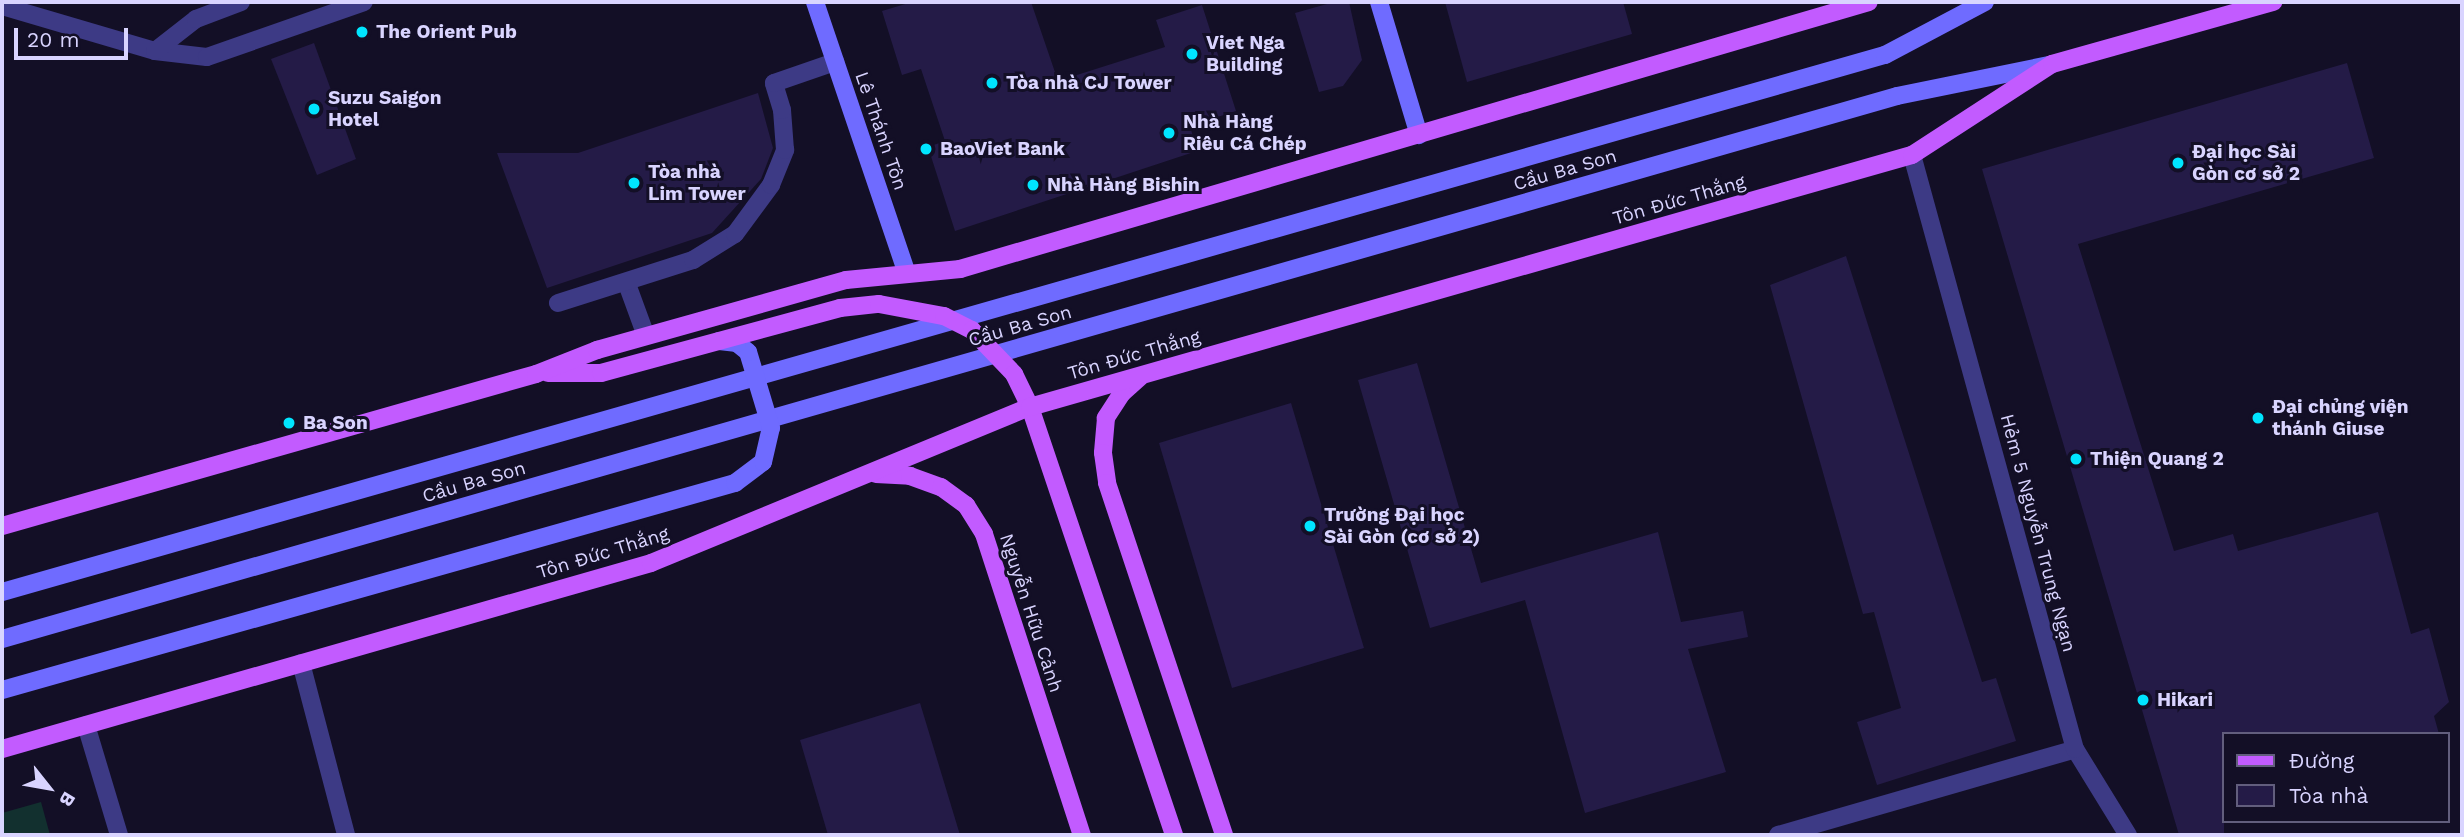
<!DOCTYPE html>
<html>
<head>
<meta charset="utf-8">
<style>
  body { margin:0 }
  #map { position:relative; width:2464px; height:837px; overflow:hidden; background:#130f26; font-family:"Work Sans",sans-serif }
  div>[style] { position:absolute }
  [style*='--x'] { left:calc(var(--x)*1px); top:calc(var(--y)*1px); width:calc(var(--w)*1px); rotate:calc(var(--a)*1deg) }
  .green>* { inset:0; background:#12302f }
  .building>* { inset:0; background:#241b47 }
  .lane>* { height:18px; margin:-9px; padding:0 9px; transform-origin:9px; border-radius:9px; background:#3d3a85 }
  .street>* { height:18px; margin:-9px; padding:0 9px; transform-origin:9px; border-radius:9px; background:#3d3a85 }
  .secondary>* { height:18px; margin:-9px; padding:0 9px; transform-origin:9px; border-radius:9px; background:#6f6bff }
  .primary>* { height:18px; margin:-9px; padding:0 9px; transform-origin:9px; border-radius:9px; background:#c25bff }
  .dots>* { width:19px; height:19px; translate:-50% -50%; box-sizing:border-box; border:4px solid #130f26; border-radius:50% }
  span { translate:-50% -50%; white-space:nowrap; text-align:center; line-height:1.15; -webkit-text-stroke:6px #130f26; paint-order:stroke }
  .poi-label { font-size:19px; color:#d9d4ff; font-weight:700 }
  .left { translate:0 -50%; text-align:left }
  .street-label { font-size:19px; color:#d9d4ff }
  .frame { position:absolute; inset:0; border:4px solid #d9d4ff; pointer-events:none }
  .legend { position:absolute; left:2222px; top:732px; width:228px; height:91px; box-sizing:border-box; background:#130f26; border:2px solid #625e7d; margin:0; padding:9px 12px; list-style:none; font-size:21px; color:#d9d4ff }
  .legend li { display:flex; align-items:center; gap:14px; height:35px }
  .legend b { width:35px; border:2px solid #625e7d }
  .north { position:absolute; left:14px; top:753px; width:70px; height:70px; -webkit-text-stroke:5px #130f26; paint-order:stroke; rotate:121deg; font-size:19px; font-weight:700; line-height:28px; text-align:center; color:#d9d4ff }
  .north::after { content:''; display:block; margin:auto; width:24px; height:32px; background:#d9d4ff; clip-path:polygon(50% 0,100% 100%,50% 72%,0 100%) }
  .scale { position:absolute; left:14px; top:28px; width:114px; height:32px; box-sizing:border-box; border:4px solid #d9d4ff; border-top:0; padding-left:9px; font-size:21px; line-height:24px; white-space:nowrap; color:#d9d4ff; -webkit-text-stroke:5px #130f26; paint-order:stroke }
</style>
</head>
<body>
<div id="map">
  <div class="green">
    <div style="clip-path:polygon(41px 802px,50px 835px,2px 835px,2px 813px)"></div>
  </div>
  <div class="building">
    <div style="clip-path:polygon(912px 2px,1031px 2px,1058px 81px,1165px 47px,1156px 20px,1202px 5px,1236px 111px,1190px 126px,1197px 151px,955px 231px,928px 147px,945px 141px,921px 69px,902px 75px,882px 11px)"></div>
    <div style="clip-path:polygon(1334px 2px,1349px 2px,1362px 60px,1343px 86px,1319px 92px,1295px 13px)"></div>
    <div style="clip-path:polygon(1445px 2px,1623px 2px,1632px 34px,1467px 82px)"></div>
    <div style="clip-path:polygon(314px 43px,356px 159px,317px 175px,271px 59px)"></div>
    <div style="clip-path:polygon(2347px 63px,2374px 158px,2078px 244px,2174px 551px,2233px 534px,2238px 551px,2378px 512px,2411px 634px,2429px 628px,2449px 702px,2434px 716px,2439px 734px,2224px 734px,2224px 835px,2179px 835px,1982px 169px)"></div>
    <div style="clip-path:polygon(758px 93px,773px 148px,761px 179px,712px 233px,547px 288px,497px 153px,578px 153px)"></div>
    <div style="clip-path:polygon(1846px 256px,1982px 682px,1996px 678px,2016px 741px,1877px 785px,1857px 722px,1901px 708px,1874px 612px,1863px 614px,1770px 285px)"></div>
    <div style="clip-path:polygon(1417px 363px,1481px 583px,1658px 532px,1681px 622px,1743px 611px,1748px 637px,1688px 649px,1726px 772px,1585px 813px,1525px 600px,1430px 628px,1358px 380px)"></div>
    <div style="clip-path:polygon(1291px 403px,1364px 648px,1232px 688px,1159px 443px)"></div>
    <div style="clip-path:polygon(920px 703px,960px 835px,828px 835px,800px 740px)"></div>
  </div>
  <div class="lane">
    <div style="--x:627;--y:284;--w:55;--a:69.9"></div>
    <div style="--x:558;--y:303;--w:142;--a:-17.7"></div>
    <div style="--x:693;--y:260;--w:49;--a:-31.8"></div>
    <div style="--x:735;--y:234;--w:61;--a:-53.7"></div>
    <div style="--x:771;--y:185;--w:38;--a:-68"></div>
    <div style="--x:785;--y:150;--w:40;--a:-94.3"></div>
    <div style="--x:782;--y:110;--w:28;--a:-107"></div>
    <div style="--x:774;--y:83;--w:65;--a:-19"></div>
    <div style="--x:1778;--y:835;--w:309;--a:-16.1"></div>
    <div style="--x:2075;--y:749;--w:101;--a:58.4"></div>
  </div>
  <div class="street">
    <div style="--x:2;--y:6;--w:159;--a:16.4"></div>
    <div style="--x:155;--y:51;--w:52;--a:6.6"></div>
    <div style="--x:207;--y:57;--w:166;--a:-19.3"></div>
    <div style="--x:155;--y:51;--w:52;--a:-38"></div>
    <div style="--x:196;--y:19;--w:48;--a:-20.7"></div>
    <div style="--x:1912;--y:155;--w:616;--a:74.66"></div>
    <div style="--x:301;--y:663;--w:178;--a:75.3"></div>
    <div style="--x:86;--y:725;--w:115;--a:73.3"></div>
  </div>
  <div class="secondary">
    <div style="--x:815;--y:2;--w:287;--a:71.3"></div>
    <div style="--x:1379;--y:2;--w:139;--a:73.3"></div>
    <div style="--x:2;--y:592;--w:1958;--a:-15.92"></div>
    <div style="--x:1885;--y:55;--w:113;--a:-27.9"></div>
    <div style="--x:2;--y:639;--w:1971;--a:-15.99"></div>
    <div style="--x:1897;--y:96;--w:156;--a:-11.5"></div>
    <div style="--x:2;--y:690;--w:762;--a:-15.77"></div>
    <div style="--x:735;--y:483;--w:35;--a:-37"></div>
    <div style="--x:763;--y:462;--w:35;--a:-77"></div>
    <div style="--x:771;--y:428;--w:79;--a:-106.8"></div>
    <div style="--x:748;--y:352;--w:14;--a:-141"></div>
    <div style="--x:737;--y:343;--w:18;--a:-174"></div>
  </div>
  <div class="primary">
    <div style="--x:548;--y:373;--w:53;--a:0"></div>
    <div style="--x:601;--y:373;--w:248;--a:-15.2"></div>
    <div style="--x:840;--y:308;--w:39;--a:-6"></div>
    <div style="--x:879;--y:304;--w:66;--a:10.5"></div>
    <div style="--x:944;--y:316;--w:31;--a:27"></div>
    <div style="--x:972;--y:330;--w:61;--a:46.3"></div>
    <div style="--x:1014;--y:374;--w:37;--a:64"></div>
    <div style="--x:1030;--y:407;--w:452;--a:71.4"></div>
    <div style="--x:1140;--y:377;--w:24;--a:138"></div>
    <div style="--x:1122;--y:393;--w:30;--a:123"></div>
    <div style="--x:1106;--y:418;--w:35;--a:95"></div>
    <div style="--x:1103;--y:453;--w:30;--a:82"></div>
    <div style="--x:1107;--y:483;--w:371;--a:71.6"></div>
    <div style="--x:876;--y:474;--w:34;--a:3"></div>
    <div style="--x:910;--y:476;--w:33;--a:20"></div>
    <div style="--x:941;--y:487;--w:31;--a:36"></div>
    <div style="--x:966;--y:505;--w:34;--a:58"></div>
    <div style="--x:984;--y:534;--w:317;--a:72"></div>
    <div style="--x:2;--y:526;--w:555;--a:-15.89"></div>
    <div style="--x:536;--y:374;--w:66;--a:-21.5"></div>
    <div style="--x:597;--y:350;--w:259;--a:-15.7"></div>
    <div style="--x:846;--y:280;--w:115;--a:-5.5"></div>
    <div style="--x:960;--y:269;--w:947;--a:-16.37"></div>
    <div style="--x:2;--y:749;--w:675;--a:-15.99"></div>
    <div style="--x:651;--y:563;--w:410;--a:-22.4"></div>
    <div style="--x:1030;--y:407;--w:917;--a:-15.95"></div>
    <div style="--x:1912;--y:155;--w:167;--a:-33"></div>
    <div style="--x:2052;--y:64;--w:230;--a:-15.7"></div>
  </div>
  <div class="dots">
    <div style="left:362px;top:32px;background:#00e5ff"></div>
    <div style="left:1192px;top:54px;background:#00e5ff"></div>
    <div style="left:992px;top:83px;background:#00e5ff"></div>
    <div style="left:314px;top:109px;background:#00e5ff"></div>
    <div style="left:1169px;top:133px;background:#00e5ff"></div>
    <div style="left:926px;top:149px;background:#00e5ff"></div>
    <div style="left:2178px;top:163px;background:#00e5ff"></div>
    <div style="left:634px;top:183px;background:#00e5ff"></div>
    <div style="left:1033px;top:185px;background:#00e5ff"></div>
    <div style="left:2258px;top:418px;background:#00e5ff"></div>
    <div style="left:289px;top:423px;background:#00e5ff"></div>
    <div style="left:2076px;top:459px;background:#00e5ff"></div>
    <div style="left:1310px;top:526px;background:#00e5ff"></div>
    <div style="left:2143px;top:700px;background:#00e5ff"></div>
  </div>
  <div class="poi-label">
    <span class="left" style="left:376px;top:32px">The Orient Pub</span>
    <span class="left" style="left:1206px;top:54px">Viet Nga<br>Building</span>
    <span class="left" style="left:1006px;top:83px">Tòa nhà CJ Tower</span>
    <span class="left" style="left:328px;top:109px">Suzu Saigon<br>Hotel</span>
    <span class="left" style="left:1183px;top:133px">Nhà Hàng<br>Riêu Cá Chép</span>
    <span class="left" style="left:940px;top:149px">BaoViet Bank</span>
    <span class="left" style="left:2192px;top:163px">Đại học Sài<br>Gòn cơ sở 2</span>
    <span class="left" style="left:648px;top:183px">Tòa nhà<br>Lim Tower</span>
    <span class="left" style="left:1047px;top:185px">Nhà Hàng Bishin</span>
    <span class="left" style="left:2272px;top:418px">Đại chủng viện<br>thánh Giuse</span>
    <span class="left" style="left:303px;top:423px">Ba Son</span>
    <span class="left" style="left:2090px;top:459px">Thiện Quang 2</span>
    <span class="left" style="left:1324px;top:526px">Trường Đại học<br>Sài Gòn (cơ sở 2)</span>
    <span class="left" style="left:2157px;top:700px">Hikari</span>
  </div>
  <div class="street-label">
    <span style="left:881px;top:131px;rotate:71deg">Lê Thánh Tôn</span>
    <span style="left:1565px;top:170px;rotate:-16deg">Cầu Ba Son</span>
    <span style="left:1679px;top:200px;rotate:-16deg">Tôn Đức Thắng</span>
    <span style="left:1020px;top:326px;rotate:-16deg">Cầu Ba Son</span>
    <span style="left:1134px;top:355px;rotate:-16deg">Tôn Đức Thắng</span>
    <span style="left:474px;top:482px;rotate:-16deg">Cầu Ba Son</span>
    <span style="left:2038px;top:533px;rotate:75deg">Hẻm 5 Nguyễn Trung Ngạn</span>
    <span style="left:603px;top:553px;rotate:-17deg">Tôn Đức Thắng</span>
    <span style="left:1031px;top:613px;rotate:72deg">Nguyễn Hữu Cảnh</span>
  </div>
  <div class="frame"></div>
  <ul class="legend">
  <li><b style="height:9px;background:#c25bff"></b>Đường</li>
  <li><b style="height:19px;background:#241b47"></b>Tòa nhà</li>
  </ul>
  <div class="north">B</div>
  <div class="scale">20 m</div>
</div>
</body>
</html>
